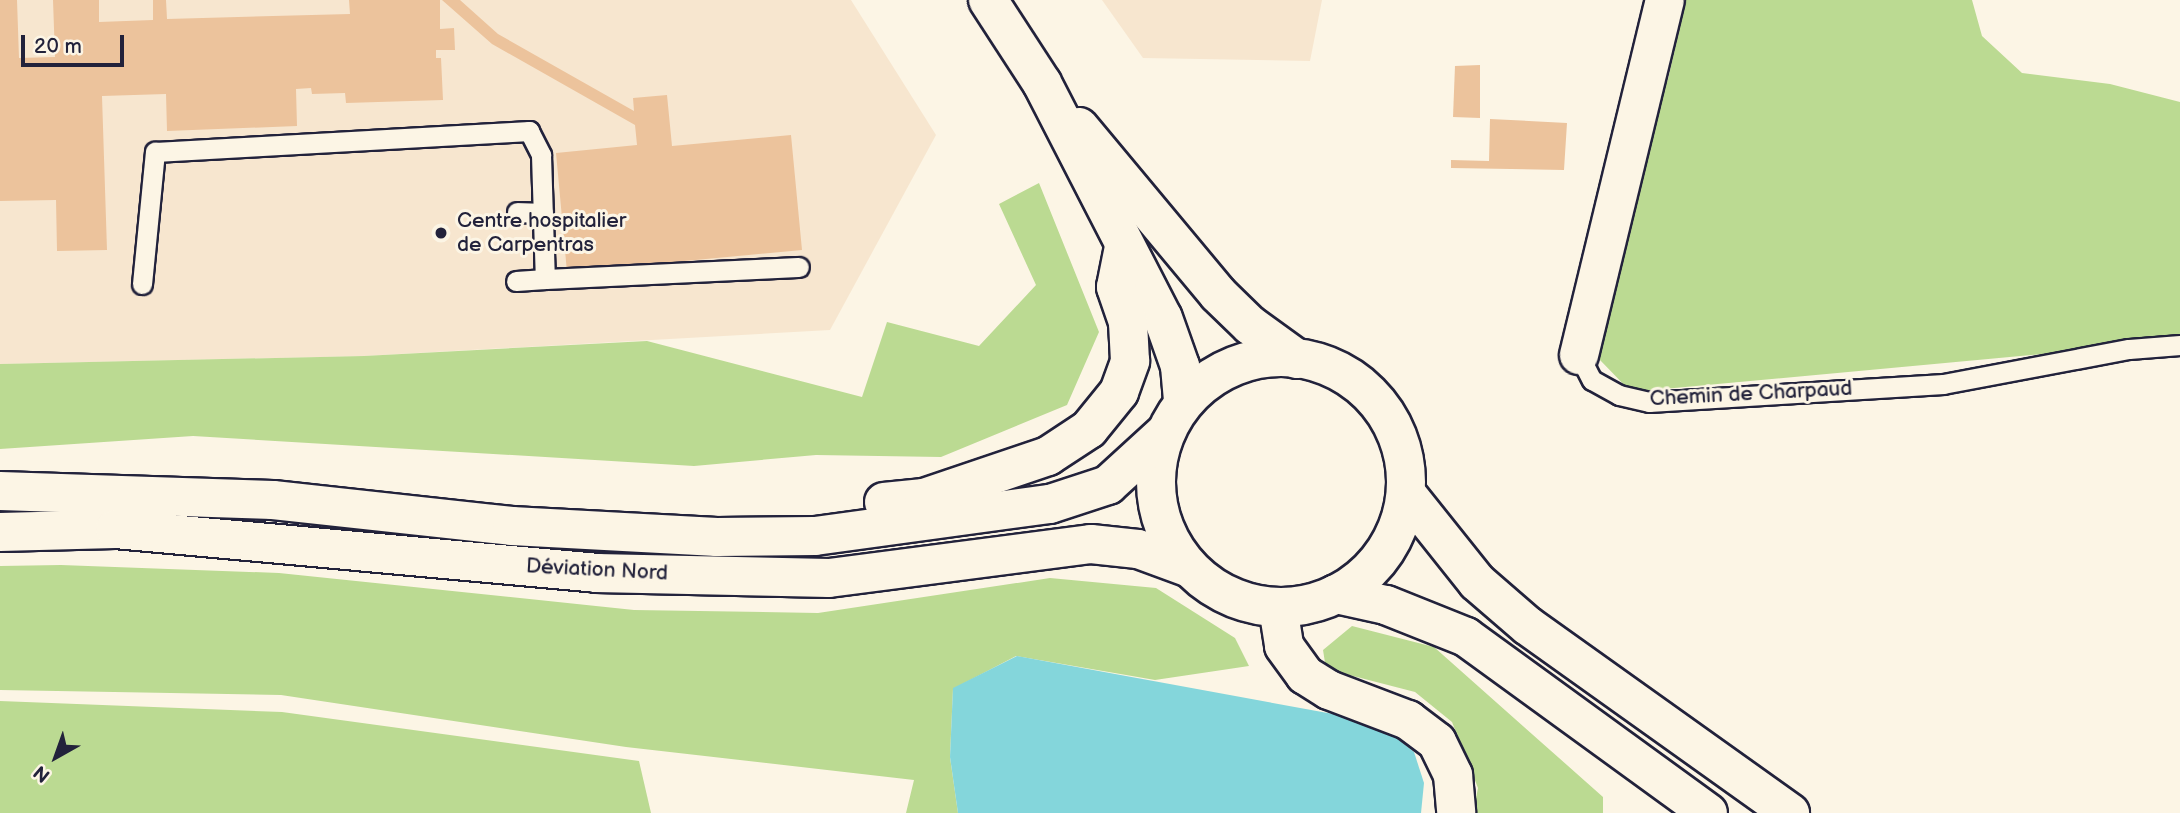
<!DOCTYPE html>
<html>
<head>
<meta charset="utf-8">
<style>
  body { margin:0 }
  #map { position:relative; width:2180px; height:813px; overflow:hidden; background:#fcf5e5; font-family:"Balsamiq Sans",sans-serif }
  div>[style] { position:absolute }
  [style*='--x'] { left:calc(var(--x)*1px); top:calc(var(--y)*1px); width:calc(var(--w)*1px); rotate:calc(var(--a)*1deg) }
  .built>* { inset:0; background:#f7e6cf }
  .green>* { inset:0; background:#bbda92 }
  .water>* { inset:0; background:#84d6db }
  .building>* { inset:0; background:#ecc39c }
  .roads { filter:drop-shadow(2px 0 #22223b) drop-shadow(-2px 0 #22223b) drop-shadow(0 2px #22223b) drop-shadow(0 -2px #22223b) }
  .service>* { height:19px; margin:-9.5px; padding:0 9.5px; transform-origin:9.5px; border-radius:9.5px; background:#fcf5e5 }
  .minor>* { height:38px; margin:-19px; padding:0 19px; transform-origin:19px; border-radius:19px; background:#fcf5e5 }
  .primary>* { height:38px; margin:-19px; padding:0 19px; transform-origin:19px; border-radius:19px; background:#fcf5e5 }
  .primary>.ring { margin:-19px; padding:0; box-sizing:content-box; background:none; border:38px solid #fcf5e5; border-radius:50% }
  .trunk>* { height:38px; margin:-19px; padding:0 19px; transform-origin:19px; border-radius:19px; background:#fcf5e5 }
  .dots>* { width:19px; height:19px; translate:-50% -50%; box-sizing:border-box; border:4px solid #fcf5e5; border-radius:50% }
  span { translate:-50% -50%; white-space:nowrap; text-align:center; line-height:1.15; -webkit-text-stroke:6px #fcf5e5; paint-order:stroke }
  .poi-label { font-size:21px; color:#22223b }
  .left { translate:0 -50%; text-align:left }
  .street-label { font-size:21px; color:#22223b }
  .north { position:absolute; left:21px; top:722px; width:70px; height:70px; -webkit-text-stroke:5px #fcf5e5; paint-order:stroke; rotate:220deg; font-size:19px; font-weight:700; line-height:28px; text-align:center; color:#22223b }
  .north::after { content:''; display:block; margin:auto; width:24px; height:32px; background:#22223b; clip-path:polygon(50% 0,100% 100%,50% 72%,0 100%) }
  .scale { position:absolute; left:21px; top:35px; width:103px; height:32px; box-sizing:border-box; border:4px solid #22223b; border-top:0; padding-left:9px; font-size:21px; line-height:24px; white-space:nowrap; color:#22223b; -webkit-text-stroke:5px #fcf5e5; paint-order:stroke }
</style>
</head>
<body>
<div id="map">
  <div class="built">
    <div style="clip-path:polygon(0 0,851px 0,936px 135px,830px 330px,364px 356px,0 364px)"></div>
    <div style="clip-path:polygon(1102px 0,1322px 0,1310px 61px,1143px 58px)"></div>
  </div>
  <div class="green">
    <div style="clip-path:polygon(1686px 0,1972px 0,1982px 36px,2022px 73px,2110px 84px,2180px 102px,2180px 335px,2085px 350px,1631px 392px,1599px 359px,1602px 330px,1646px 135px,1668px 79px)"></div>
    <div style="clip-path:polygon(1039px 183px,1099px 332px,1067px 405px,941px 457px,816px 455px,694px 466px,193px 436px,0 449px,0 364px,364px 356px,647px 341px,862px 397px,887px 322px,979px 346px,1036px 285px,999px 204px)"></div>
    <div style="clip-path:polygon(61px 565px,279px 573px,634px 610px,818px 613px,1050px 578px,1156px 588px,1235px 638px,1249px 666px,1155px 680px,1016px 656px,953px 689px,950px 757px,958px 813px,906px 813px,914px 780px,626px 747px,281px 695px,0 690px,0 566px)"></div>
    <div style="clip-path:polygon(1352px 626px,1434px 647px,1603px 797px,1603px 813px,1473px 813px,1478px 788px,1452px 722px,1415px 692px,1326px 669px,1323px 650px)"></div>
    <div style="clip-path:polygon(0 701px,282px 712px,639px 761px,651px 813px,0 813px)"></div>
  </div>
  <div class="water">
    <div style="clip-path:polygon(1017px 656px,1377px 722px,1414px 752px,1424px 783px,1421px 813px,958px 813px,950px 757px,953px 688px)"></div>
  </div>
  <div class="building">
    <div style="clip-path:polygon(0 0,17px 0,19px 58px,55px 57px,53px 0,99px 0,99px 22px,153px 20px,153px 0,166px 0,167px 19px,350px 14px,349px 0,440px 0,440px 29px,454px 28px,455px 50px,436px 50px,436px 58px,441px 58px,443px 100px,346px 103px,345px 93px,312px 94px,311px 88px,296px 89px,297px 126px,167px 131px,166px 94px,102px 96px,107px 250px,57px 251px,56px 200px,0 201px)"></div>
    <div style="clip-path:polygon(442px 0,460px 0,498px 34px,634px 111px,633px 98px,667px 95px,672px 146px,791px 135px,802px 250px,567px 272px,556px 153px,637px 145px,635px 125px,492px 44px)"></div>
    <div style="clip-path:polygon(1480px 65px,1480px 118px,1453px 117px,1455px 66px)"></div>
    <div style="clip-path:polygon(1490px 119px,1567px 123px,1564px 170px,1451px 168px,1451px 160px,1489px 161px)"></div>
  </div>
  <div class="roads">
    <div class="service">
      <div style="--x:517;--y:212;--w:26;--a:2"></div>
      <div style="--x:545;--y:279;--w:254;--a:-2.7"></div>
      <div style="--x:142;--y:284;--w:133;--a:-84.4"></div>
      <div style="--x:155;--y:152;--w:375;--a:-3.2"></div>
      <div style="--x:529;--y:131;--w:27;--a:63"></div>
      <div style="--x:541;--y:155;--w:124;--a:88.2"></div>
      <div style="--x:545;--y:279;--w:29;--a:176"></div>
      <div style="--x:1579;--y:355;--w:28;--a:63"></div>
      <div style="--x:1592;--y:380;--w:31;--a:29"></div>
      <div style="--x:1619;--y:395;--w:31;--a:13"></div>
      <div style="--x:1649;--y:402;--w:295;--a:-3.5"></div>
      <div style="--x:1943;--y:384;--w:189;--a:-10.7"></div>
      <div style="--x:2129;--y:349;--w:51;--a:-4.5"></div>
    </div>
    <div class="minor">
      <div style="--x:1579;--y:355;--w:365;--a:-76.4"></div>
      <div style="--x:1278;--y:607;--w:39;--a:81"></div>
      <div style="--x:1284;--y:646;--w:36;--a:54"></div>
      <div style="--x:1305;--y:675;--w:28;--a:32"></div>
      <div style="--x:1329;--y:690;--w:85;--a:20.8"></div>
      <div style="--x:1408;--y:720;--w:36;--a:37"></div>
      <div style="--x:1437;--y:742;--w:37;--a:64"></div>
      <div style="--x:1453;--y:775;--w:38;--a:85"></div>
    </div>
    <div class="primary">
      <div style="--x:988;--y:0;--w:99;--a:57"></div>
      <div style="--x:1042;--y:83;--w:264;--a:62.8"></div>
      <div style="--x:1163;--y:318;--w:51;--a:70.5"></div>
      <div style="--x:1180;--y:366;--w:37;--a:85"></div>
      <div style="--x:1079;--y:127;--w:217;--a:50.2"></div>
      <div style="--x:1218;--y:294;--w:45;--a:44.1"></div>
      <div style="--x:1250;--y:325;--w:58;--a:35.9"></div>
      <div class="ring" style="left:1156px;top:357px;width:212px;height:212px"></div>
      <div style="--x:0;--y:491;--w:273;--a:1.9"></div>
      <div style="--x:273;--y:500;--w:240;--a:6.2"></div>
      <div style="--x:512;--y:526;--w:205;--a:3.1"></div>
      <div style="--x:717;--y:537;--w:98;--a:-0.6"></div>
      <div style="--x:815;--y:536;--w:237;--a:-7.8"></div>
      <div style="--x:1050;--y:504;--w:61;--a:-18.1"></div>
      <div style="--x:1108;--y:485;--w:77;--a:-42.4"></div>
      <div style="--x:884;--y:502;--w:40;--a:-5.7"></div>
      <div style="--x:924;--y:498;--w:131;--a:-18.7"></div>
      <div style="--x:1048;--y:456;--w:49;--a:-33.4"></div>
      <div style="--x:1089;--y:429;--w:48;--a:-51"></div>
      <div style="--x:1119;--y:392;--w:33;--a:-70"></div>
      <div style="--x:1130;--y:361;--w:39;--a:-93"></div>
      <div style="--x:1128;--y:322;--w:37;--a:-109"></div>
      <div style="--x:1116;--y:287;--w:41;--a:-78.7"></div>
      <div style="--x:0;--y:532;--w:115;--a:-1.5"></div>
      <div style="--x:115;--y:529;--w:483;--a:5.2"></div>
      <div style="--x:596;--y:573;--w:233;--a:1.2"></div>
      <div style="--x:829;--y:578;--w:264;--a:-7.4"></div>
      <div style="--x:1091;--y:544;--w:47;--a:6.1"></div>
      <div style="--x:1138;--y:549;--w:55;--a:20.1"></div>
    </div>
    <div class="trunk">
      <div style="--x:1406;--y:493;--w:114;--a:51.4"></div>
      <div style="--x:1477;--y:582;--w:67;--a:40.8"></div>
      <div style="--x:1528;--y:626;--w:322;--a:35.5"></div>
      <div style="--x:1336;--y:594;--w:51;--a:12.4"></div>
      <div style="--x:1386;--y:605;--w:86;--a:21.8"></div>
      <div style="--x:1466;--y:637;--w:299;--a:36"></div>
    </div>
  </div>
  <div class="dots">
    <div style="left:441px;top:233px;background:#22223b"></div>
  </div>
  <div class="poi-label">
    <span class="left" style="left:457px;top:233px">Centre hospitalier<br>de Carpentras</span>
  </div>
  <div class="street-label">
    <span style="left:1751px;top:394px;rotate:-3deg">Chemin de Charpaud</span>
    <span style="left:597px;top:570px;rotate:3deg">Déviation Nord</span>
  </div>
  <div class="north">N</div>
  <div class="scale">20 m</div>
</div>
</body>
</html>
